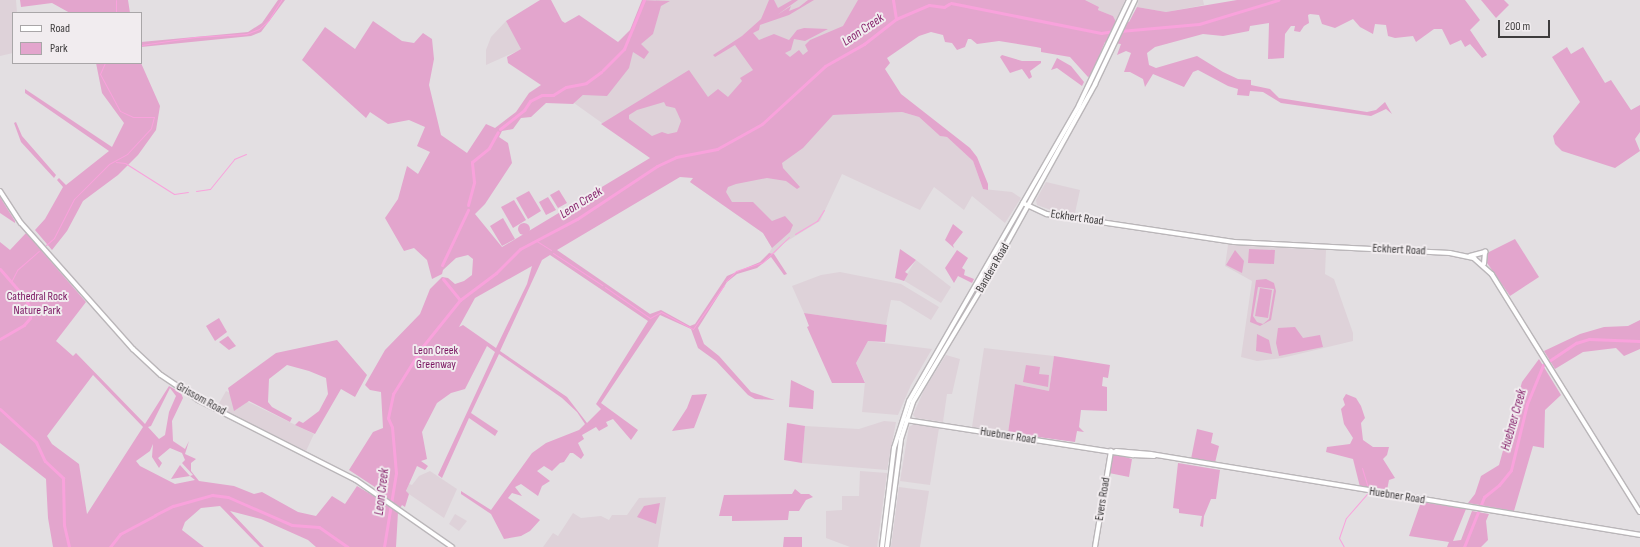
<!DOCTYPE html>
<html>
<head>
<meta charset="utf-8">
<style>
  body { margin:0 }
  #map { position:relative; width:1640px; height:547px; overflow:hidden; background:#e3dfe2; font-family:"Sofia Sans Condensed",sans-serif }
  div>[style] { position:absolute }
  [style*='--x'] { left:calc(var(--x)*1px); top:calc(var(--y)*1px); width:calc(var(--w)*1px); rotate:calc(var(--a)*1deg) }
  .built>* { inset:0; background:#ded2d9 }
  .green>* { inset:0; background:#e3a5cd }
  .round { border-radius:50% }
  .stream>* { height:1px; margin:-0.5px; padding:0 0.5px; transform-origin:0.5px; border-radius:0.5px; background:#f9a2dc }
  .river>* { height:3px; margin:-1.5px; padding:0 1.5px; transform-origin:1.5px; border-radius:1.5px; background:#f9a2dc }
  .roads { filter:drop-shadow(1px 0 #bab6b9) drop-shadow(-1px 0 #bab6b9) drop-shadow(0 1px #bab6b9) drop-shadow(0 -1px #bab6b9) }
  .secondary>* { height:3.5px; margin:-1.75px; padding:0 1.75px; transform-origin:1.75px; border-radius:1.75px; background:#fff }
  .primary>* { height:4px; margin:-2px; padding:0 2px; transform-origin:2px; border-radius:2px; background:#fff }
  span { translate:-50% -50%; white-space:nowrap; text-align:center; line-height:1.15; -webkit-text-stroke:4px #f1ecef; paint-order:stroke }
  .street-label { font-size:12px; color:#3e3c3d }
  .park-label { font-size:12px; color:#7a1661 }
  .water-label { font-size:13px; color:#88266e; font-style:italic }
  .legend { position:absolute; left:12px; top:12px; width:130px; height:52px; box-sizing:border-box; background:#f1ecef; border:1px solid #a9a6a8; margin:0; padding:5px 7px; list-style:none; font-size:12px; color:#3e3c3d }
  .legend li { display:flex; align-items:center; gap:8px; height:20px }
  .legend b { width:20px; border:1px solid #a9a6a8 }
  .scale { position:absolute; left:1498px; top:20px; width:52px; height:18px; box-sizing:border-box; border:2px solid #3e3c3d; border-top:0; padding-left:5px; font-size:12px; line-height:14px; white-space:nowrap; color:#3e3c3d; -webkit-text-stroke:3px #f1ecef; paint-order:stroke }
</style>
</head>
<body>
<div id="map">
  <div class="built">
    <div style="clip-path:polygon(0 0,16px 0,17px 13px,13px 13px,13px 53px,0 56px)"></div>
    <div style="clip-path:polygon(656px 0,901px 0,651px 158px,574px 103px,633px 52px)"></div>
    <div style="clip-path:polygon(1085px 0,1125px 0,1115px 22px,1113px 16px,1098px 10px,1099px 7px)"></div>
    <div style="clip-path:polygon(1139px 0,1203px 0,1204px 5px,1166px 12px,1137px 7px)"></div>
    <div style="clip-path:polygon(506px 21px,522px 49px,486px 65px,486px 50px,491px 37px)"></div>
    <div style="clip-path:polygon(902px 112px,919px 117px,940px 136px,947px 137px,973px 161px,983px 189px,1012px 192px,1021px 198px,1005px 223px,972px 196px,964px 210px,934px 187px,920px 210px,842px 174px,820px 221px,784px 243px,774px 254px,769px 253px,772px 248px,763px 233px,690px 182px,833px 115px)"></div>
    <div style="clip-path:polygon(1046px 182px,1080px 190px,1075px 213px,1051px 210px,1037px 205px,1036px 200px)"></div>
    <div style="clip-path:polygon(1228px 245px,1326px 250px,1325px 274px,1334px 279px,1353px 333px,1353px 341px,1282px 358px,1257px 361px,1241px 357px,1252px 281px,1225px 266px)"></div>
    <div style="clip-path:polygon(916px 260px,951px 287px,941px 303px,903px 280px)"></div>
    <div style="clip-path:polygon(840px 272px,901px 284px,939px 307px,931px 320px,900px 301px,891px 300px,886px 325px,804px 313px,792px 286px,821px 275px)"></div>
    <div style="clip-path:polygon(868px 341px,932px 349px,911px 385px,898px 415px,862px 412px,865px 382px,856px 363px)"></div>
    <div style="clip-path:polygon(984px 348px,1054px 356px,1049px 391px,1015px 384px,1008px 433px,972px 427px)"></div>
    <div style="clip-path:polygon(946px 355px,960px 359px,952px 394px,947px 394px,943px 422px,916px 418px,913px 415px,924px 390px)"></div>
    <div style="clip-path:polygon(226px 391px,314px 434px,306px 451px,217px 407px)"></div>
    <div style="clip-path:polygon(884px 421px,896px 422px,887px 470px,802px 463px,805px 426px,859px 429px)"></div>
    <div style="clip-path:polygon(914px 424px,939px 428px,930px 485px,900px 481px,909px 427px)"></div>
    <div style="clip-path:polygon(430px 471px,457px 489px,444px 518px,406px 492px,409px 484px,412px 485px,419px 476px)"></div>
    <div style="clip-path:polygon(860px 471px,887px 473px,877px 547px,850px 547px,826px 538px,826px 511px,842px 510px,842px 496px,859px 496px)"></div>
    <div style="clip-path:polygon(899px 487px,929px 491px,920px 547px,891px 547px)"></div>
    <div style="clip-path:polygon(666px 497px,658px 547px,543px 547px,553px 533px,558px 536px,573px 513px,581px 518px,601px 516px,609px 520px,612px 515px,627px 515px,639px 498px)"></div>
    <div style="clip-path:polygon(455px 514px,467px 521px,459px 531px,449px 524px)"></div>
  </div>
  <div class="green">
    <div style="clip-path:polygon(20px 0,128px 0,130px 13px,70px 13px,52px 3px,21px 7px)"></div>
    <div style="clip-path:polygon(278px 0,285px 0,261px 32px,251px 36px,141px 47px,141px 42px,248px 32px,262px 23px)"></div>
    <div style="clip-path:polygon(evenodd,540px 0,551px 0,562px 21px,565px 23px,579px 15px,618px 42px,630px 30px,642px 0,670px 1px,661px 6px,653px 34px,641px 44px,649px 52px,644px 59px,633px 52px,629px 68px,607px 96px,583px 95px,573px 104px,546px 103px,531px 117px,521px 118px,513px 129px,502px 131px,499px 137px,508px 143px,512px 163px,485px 204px,475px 214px,502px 247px,650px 158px,601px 124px,689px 70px,708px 97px,718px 89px,728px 97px,742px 81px,740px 78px,753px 70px,735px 45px,715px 57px,713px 55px,742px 36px,761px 19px,769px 0,774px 0,778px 8px,792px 0,798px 0,777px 15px,791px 6px,789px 11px,799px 7px,808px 0,814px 0,789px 15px,760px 25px,759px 30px,753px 33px,759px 40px,774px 34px,789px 40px,797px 30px,804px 28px,828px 29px,805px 41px,794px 39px,791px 50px,785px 53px,790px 57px,799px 50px,803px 55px,808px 51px,805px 45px,810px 40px,843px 26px,858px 0,1085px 0,1099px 7px,1098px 10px,1113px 16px,1116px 22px,1121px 22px,1132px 0,1123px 22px,1129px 22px,1137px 7px,1166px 12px,1237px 0,1465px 0,1480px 20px,1470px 30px,1487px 55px,1482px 58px,1470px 44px,1465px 47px,1461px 40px,1450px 45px,1442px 29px,1434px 29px,1416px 42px,1413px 36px,1395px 38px,1388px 36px,1386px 25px,1375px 24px,1373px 34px,1360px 27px,1353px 19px,1335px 28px,1322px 24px,1319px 15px,1310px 14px,1308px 15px,1309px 23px,1304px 26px,1300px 32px,1294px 31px,1295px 26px,1291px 26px,1285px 34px,1284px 58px,1268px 59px,1269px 23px,1250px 26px,1249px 31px,1223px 36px,1203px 34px,1155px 47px,1147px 53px,1149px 65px,1156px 68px,1197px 56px,1223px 72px,1238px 79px,1251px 80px,1251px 85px,1270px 89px,1279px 98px,1367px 112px,1376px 110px,1385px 102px,1392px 114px,1386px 109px,1371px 116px,1281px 103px,1263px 92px,1250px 91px,1249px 96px,1237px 95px,1238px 89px,1228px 86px,1198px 70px,1193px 72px,1184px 87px,1153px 74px,1145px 87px,1143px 79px,1130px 72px,1124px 72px,1131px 53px,1126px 51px,1117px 55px,1121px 44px,1105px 42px,1091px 76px,1088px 77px,1070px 57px,1041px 52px,1041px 48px,1036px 47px,999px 41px,977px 44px,971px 39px,968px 39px,965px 47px,957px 50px,952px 43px,945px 42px,943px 35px,931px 32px,919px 36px,887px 58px,890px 63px,885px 69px,901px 94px,970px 148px,977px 157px,988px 184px,988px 190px,983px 189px,973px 161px,947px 137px,940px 136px,919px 117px,902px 112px,833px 115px,803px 148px,782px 163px,783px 168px,800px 187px,797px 189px,786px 181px,767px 178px,736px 184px,728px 187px,726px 192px,732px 202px,753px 202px,772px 221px,785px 216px,793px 225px,790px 232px,772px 248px,763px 233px,690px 182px,693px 178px,680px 177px,557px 250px,650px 314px,661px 310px,690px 326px,695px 324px,727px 276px,760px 262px,769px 253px,774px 254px,787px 274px,784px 275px,771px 257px,757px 268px,737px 274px,727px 282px,698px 328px,704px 344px,719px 356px,751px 392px,775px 400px,755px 399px,748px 395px,716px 361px,698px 348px,691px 329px,660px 315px,601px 403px,638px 430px,631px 440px,613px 419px,606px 422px,608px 426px,599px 431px,596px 427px,582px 435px,584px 439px,578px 443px,584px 455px,581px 459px,573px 453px,570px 453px,564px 462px,560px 463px,552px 471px,544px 466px,537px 471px,550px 481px,542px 486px,538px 496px,521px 484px,515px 487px,522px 496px,512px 493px,508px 498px,540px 520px,530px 531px,521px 536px,504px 539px,491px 514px,461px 494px,461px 491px,491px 510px,532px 453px,546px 443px,579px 430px,585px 424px,577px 412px,562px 398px,499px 354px,471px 413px,498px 431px,495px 436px,469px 418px,442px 478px,438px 475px,495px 352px,487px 346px,465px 389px,451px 393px,437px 403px,422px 432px,427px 459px,421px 461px,428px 466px,425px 470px,417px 466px,406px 491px,409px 494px,405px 507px,402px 505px,398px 512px,396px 547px,316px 547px,308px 540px,261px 519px,230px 511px,264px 547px,260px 547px,220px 506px,201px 508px,185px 522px,182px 530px,204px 547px,53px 547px,48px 518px,46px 479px,0 443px,0 242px,10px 250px,26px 233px,86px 302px,56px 341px,73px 356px,76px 353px,145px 424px,169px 386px,181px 393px,183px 398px,172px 421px,173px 441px,185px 449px,189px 441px,185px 454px,196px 459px,191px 463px,191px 471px,199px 481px,234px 486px,254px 494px,262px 492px,298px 512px,316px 516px,332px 496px,345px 504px,357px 486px,377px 498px,381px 491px,349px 470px,373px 432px,383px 428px,381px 392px,370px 390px,365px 385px,385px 350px,420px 314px,430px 289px,442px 277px,448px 278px,455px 284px,464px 281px,472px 275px,473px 259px,468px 255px,456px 258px,443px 270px,442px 274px,432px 279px,427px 260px,414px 248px,404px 251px,385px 218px,398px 199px,407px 166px,418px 174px,430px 152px,417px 146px,425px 127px,409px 120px,388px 124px,370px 112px,366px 118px,302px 60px,325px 27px,355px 49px,373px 21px,402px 41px,414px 43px,423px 33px,432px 39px,434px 59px,429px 85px,441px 135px,467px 153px,486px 124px,495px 128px,516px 112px,529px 93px,541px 85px,508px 63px,507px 57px,521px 49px,506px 21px,540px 0,664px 102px,666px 106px,675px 108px,677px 112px,681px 121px,677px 132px,668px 134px,662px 132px,652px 136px,629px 119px,629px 115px,637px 110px,664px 102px,540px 0,550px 255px,648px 321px,596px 404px,601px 409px,587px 423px,567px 397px,500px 351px,542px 260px,550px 255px,540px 0,532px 266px,527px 284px,496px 348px,463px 325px,459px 327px,475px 298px,532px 266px,540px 0,93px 375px,143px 427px,87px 514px,79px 464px,52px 444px,47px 436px,93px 375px,540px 0,170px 388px,176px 396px,169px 412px,165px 435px,159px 439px,148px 427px,151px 426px,170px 388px,540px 0,153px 444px,152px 457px,159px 468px,162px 463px,158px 458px,170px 448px,182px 453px,185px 460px,182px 463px,193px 475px,190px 476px,180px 465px,171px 479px,190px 476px,195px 480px,175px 484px,140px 466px,136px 461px,150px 451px,153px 444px)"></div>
    <div style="clip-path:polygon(1481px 0,1504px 0,1509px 5px,1496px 18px)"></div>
    <div style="clip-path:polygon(1567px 47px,1571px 54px,1583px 47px,1605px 83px,1611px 80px,1631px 110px,1640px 105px,1640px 132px,1635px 139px,1640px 151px,1615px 168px,1562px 151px,1555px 144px,1553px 136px,1580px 102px,1552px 57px)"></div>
    <div style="clip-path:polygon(1002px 55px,1022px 61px,1041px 61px,1041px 63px,1030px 71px,1032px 77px,1029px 79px,1022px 69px,1010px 73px,1000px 57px)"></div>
    <div style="clip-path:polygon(1057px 58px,1071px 66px,1084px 82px,1082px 86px,1057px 68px,1051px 70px)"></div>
    <div style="clip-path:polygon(96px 63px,141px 63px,160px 106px,156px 130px,138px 155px,118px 175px,83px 201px,67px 231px,52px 250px,35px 230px,45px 219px,63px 187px,57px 180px,59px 178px,66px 185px,109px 151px,25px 93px,25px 89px,112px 147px,124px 123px,102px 93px)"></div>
    <div style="clip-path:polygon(16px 122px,22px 136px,56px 175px,54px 178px,21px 142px,14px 123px)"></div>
    <div style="clip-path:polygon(559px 190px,567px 203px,558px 208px,550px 195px)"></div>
    <div style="clip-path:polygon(529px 191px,541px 211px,528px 219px,516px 198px)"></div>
    <div style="clip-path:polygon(0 197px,15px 221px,15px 223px,0 213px)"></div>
    <div style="clip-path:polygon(548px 197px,556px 210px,546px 215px,539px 202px)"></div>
    <div style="clip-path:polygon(514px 200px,526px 220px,513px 228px,501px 207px)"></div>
    <div style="clip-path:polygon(503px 218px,515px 239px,502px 246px,490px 226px)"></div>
    <div class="round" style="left:518px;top:223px;width:12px;height:12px"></div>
    <div style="clip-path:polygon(953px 224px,963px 232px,953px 245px,954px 248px,945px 240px)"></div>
    <div style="clip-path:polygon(1515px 239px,1539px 277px,1510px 296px,1485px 260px,1485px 254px)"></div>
    <div style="clip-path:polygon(900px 249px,916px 260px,905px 272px,908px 274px,904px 281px,895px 278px)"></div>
    <div style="clip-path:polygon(1249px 249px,1275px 250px,1274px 264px,1248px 263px)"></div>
    <div style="clip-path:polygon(957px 250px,968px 258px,962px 268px,965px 270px,964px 275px,974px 279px,972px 283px,958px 276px,954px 283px,945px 268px)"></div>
    <div style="clip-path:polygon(1235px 250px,1244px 261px,1242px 273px,1226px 265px)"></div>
    <div style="clip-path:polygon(evenodd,1266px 279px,1274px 283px,1276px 291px,1271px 320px,1260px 326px,1250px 322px,1256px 280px,1266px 279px,1258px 287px,1274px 289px,1269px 319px,1263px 324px,1257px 322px,1253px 316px,1258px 287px)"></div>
    <div style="clip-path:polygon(1260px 288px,1272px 290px,1268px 318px,1255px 316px)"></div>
    <div style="clip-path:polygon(804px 313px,887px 325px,885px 342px,868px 341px,856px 363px,865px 383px,832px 383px,807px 327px,809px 326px)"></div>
    <div style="clip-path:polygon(219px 318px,227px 332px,215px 341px,206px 326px)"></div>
    <div style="clip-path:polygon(1640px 320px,1640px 349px,1624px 356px,1616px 348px,1583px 352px,1555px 369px,1544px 351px,1580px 334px,1604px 327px,1628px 326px)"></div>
    <div style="clip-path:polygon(1295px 327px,1303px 338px,1320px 335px,1323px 347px,1279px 356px,1276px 343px,1278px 328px)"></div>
    <div style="clip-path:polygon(1257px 334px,1269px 340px,1272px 354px,1256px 351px)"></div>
    <div style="clip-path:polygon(228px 336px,236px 346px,229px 350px,219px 342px)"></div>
    <div style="clip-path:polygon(337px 340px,367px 375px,355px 397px,341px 389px,315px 434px,295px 425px,299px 421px,303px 423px,319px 411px,328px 394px,326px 378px,309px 371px,287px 365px,269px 379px,268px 402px,272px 407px,292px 418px,290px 422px,249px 401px,234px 411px,228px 388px,276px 353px)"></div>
    <div style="clip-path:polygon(1054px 356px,1110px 365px,1108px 378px,1103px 377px,1102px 386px,1107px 387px,1107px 411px,1081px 410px,1079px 427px,1084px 432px,1077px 431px,1075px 442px,1008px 433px,1015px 384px,1049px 391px)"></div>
    <div style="clip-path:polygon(1539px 359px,1561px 395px,1545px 410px,1544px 448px,1533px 446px,1514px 511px,1468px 503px,1475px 494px,1481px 476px,1499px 465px,1522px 382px)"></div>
    <div style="clip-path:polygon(1026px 365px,1040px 367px,1039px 374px,1049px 375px,1048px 387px,1023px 382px)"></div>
    <div style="clip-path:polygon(791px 380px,814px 391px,813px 409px,789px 407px)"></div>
    <div style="clip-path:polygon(707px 394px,694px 428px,672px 431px,687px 408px,692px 395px)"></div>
    <div style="clip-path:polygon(1346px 394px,1356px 398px,1361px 406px,1365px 418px,1361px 423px,1363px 440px,1373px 447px,1389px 447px,1387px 455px,1383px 459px,1395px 478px,1389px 480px,1387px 490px,1360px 487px,1353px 459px,1326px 452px,1327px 447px,1350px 444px,1353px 438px,1344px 424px,1341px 409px,1345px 405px,1343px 399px)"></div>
    <div style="clip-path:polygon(787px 423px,805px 426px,802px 463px,784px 460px)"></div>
    <div style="clip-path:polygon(1197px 429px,1213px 433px,1211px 443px,1219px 446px,1215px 463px,1191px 459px)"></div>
    <div style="clip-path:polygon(1115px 454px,1132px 459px,1129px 477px,1109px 473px,1112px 456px)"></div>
    <div style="clip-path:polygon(1178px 463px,1220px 470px,1216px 499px,1211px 499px,1204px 516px,1203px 527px,1200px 526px,1202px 516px,1179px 513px,1179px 509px,1173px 508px)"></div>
    <div style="clip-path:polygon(795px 489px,801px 494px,809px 494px,813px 497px,806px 500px,799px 511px,789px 511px,788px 520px,732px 521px,732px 516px,719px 516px,724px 495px,792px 494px)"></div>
    <div style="clip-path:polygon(1421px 502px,1466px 509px,1453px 541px,1461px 540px,1472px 511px,1489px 514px,1486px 521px,1488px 540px,1481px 547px,1447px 547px,1449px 542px,1409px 536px)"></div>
    <div style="clip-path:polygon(660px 503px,656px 524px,637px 517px,644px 506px)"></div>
    <div style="clip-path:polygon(784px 537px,802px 537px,802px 547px,783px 547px)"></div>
  </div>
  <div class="stream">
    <div style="--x:116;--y:13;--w:13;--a:-90"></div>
    <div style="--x:141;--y:45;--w:55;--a:-8.4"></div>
    <div style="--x:195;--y:37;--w:51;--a:-3.4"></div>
    <div style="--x:246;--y:34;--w:14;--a:-21"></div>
    <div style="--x:259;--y:29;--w:12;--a:-42"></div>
    <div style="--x:268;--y:21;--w:25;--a:-58"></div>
    <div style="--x:116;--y:162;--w:9;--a:6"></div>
    <div style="--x:125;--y:163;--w:58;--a:32.3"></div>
    <div style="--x:174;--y:194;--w:14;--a:-8"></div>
    <div style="--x:196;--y:191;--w:14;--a:-8"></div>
    <div style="--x:210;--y:189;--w:38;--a:-51"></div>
    <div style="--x:234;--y:159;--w:13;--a:-23"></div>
    <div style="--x:795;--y:234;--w:26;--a:-31"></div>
    <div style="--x:817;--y:221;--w:13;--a:-58"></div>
    <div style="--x:535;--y:240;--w:19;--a:32"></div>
    <div style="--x:46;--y:245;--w:11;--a:-41"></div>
    <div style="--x:54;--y:238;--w:44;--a:-62.9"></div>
    <div style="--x:74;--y:199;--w:49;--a:-45"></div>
    <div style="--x:109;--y:164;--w:21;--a:-29"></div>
    <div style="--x:127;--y:154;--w:35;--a:-47"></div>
    <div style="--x:151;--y:128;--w:11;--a:-75"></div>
    <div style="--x:154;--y:117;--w:21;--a:180"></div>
    <div style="--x:133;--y:117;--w:14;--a:-155"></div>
    <div style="--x:120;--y:111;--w:42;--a:-118.4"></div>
    <div style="--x:100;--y:74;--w:12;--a:-66"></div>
    <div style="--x:553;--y:253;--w:59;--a:33.1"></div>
    <div style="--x:726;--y:281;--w:14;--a:-45"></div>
    <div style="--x:736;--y:271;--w:28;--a:-18"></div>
    <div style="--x:763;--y:262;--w:36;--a:-44"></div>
    <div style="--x:11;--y:282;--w:13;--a:-63"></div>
    <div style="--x:17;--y:270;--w:29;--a:-41"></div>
    <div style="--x:605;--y:287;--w:55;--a:34.6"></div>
    <div style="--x:650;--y:318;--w:13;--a:-29"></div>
    <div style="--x:661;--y:312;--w:36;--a:28"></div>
    <div style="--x:693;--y:329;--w:54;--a:-54.8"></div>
    <div style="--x:1362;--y:468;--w:21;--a:73"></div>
    <div style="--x:1344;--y:547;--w:10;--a:-119"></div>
    <div style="--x:1339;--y:538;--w:21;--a:-71"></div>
    <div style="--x:1346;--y:518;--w:33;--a:-49"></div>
  </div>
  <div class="river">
    <div style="--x:893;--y:0;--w:19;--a:81"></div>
    <div style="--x:951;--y:3;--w:153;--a:11.3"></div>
    <div style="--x:1101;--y:33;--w:13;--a:-9"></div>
    <div style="--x:1120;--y:31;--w:79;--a:-5.1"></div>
    <div style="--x:1199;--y:24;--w:83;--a:-16.9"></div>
    <div style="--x:603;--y:70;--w:30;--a:-45"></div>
    <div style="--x:624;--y:49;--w:53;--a:-67.8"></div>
    <div style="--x:500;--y:129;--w:31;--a:-38"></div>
    <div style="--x:524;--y:110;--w:11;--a:-56"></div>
    <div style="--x:530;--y:101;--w:13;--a:-27"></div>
    <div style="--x:542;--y:95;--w:11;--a:0"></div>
    <div style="--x:553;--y:95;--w:15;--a:-32"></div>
    <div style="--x:566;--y:87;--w:20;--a:-11"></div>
    <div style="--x:586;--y:83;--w:19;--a:-36"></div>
    <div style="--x:468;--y:205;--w:24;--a:-75"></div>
    <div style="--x:474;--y:182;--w:20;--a:-96"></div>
    <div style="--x:472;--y:162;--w:22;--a:-39"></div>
    <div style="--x:489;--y:148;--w:18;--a:-61"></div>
    <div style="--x:442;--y:265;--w:61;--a:-64.7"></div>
    <div style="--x:0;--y:269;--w:38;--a:49"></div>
    <div style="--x:25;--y:298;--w:13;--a:63"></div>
    <div style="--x:31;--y:310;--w:8;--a:97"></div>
    <div style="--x:30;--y:318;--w:9;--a:131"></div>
    <div style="--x:24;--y:325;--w:28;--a:150"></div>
    <div style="--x:443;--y:279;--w:27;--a:51"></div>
    <div style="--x:0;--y:409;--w:49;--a:42.5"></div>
    <div style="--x:36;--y:442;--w:21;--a:65"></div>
    <div style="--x:45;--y:461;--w:25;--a:43"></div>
    <div style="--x:63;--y:478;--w:47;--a:88.8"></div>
    <div style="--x:64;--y:525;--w:23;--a:77"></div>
    <div style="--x:110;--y:547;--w:16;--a:-52"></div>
    <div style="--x:120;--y:534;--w:40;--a:-28"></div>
    <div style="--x:155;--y:515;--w:20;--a:-27"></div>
    <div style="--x:173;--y:506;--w:41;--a:-15.8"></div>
    <div style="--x:212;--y:495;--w:16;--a:7"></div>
    <div style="--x:228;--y:497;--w:70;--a:23.6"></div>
    <div style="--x:292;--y:525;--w:27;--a:4"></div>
    <div style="--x:319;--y:527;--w:35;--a:35"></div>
    <div style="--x:384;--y:547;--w:75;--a:-80.8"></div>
    <div style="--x:396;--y:473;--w:46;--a:-95"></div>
    <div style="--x:392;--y:427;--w:10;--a:-114"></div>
    <div style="--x:388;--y:418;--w:25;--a:-78"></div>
    <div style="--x:393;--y:394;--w:57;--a:-58"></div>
    <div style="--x:423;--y:346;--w:59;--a:-51.2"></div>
    <div style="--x:460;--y:300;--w:45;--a:-36.9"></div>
    <div style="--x:496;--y:273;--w:34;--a:-45"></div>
    <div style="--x:520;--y:249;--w:64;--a:-27.8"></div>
    <div style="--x:577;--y:219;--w:96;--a:-33.5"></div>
    <div style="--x:657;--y:166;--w:21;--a:-25"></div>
    <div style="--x:676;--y:157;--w:42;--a:-11"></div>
    <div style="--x:717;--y:149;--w:51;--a:-29.1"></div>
    <div style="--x:762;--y:124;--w:86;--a:-42.6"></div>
    <div style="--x:825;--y:66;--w:45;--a:-29.4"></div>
    <div style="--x:864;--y:44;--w:41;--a:-38"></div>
    <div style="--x:896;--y:19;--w:36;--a:-23"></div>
    <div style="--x:929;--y:5;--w:15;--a:8"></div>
    <div style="--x:944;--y:7;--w:6;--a:-31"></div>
    <div style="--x:1464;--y:547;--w:54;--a:-68.2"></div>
    <div style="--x:1484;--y:497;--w:19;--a:-39"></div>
    <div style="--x:1499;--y:485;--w:19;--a:-51"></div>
    <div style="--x:1511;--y:470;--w:68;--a:-76.4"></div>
    <div style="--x:1527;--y:404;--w:42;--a:-67.7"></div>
    <div style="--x:1543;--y:365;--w:40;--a:-34"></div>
    <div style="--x:1576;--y:343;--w:14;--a:-17"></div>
    <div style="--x:1589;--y:339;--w:51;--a:2.2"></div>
  </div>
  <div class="roads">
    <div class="secondary">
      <div style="--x:1023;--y:203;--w:26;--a:25"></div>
      <div style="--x:1047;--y:214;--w:189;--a:8.5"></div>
      <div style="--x:1234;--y:242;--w:216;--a:2.9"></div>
      <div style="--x:1450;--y:253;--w:25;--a:12"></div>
      <div style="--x:1474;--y:258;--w:24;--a:42"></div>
      <div style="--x:1492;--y:274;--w:280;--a:58.1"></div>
      <div style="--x:1470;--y:256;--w:16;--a:-15"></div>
      <div style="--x:1484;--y:264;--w:12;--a:-85"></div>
      <div style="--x:1095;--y:547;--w:97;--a:-80.5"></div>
    </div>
    <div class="primary">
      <div style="--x:0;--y:191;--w:38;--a:57"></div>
      <div style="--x:21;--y:223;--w:169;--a:48.4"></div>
      <div style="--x:133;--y:349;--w:38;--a:43"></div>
      <div style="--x:161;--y:375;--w:45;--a:34"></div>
      <div style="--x:198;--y:400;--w:177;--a:26.9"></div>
      <div style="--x:356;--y:480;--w:117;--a:34.9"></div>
      <div style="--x:906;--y:420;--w:230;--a:8.8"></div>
      <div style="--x:1133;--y:455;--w:21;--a:3"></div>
      <div style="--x:1116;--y:451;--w:35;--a:5"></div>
      <div style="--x:1151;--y:454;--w:496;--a:9.4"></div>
      <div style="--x:882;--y:547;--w:100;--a:-83.1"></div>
      <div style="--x:894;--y:448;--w:49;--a:-72.3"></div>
      <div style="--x:909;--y:401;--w:341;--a:-60.1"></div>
      <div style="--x:1079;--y:105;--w:116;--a:-64.5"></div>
      <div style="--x:887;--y:547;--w:109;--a:-82.6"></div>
      <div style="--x:901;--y:439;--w:39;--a:-72"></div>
      <div style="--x:913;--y:402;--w:152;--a:-59"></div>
      <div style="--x:991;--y:272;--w:215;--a:-61"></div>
      <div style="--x:1095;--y:84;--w:93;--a:-64.5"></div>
    </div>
  </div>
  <div class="street-label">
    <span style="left:1077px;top:218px;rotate:8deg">Eckhert Road</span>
    <span style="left:1399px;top:250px;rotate:3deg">Eckhert Road</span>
    <span style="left:993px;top:268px;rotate:-60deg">Bandera Road</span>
    <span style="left:201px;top:399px;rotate:29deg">Grissom Road</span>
    <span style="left:1008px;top:436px;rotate:9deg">Huebner Road</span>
    <span style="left:1397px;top:496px;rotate:9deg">Huebner Road</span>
    <span style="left:1103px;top:499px;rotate:-81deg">Evers Road</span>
  </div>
  <div class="park-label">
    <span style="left:37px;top:304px">Cathedral Rock<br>Nature Park</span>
    <span style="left:436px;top:358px">Leon Creek<br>Greenway</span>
  </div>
  <div class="water-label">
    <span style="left:863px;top:30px;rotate:-34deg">Leon Creek</span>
    <span style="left:581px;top:203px;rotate:-32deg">Leon Creek</span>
    <span style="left:1514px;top:420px;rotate:-74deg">Huebner Creek</span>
    <span style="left:382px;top:492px;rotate:-83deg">Leon Creek</span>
  </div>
  <ul class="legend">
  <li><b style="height:5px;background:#fff"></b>Road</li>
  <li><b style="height:11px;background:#e3a5cd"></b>Park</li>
  </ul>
  <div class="scale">200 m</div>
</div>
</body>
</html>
